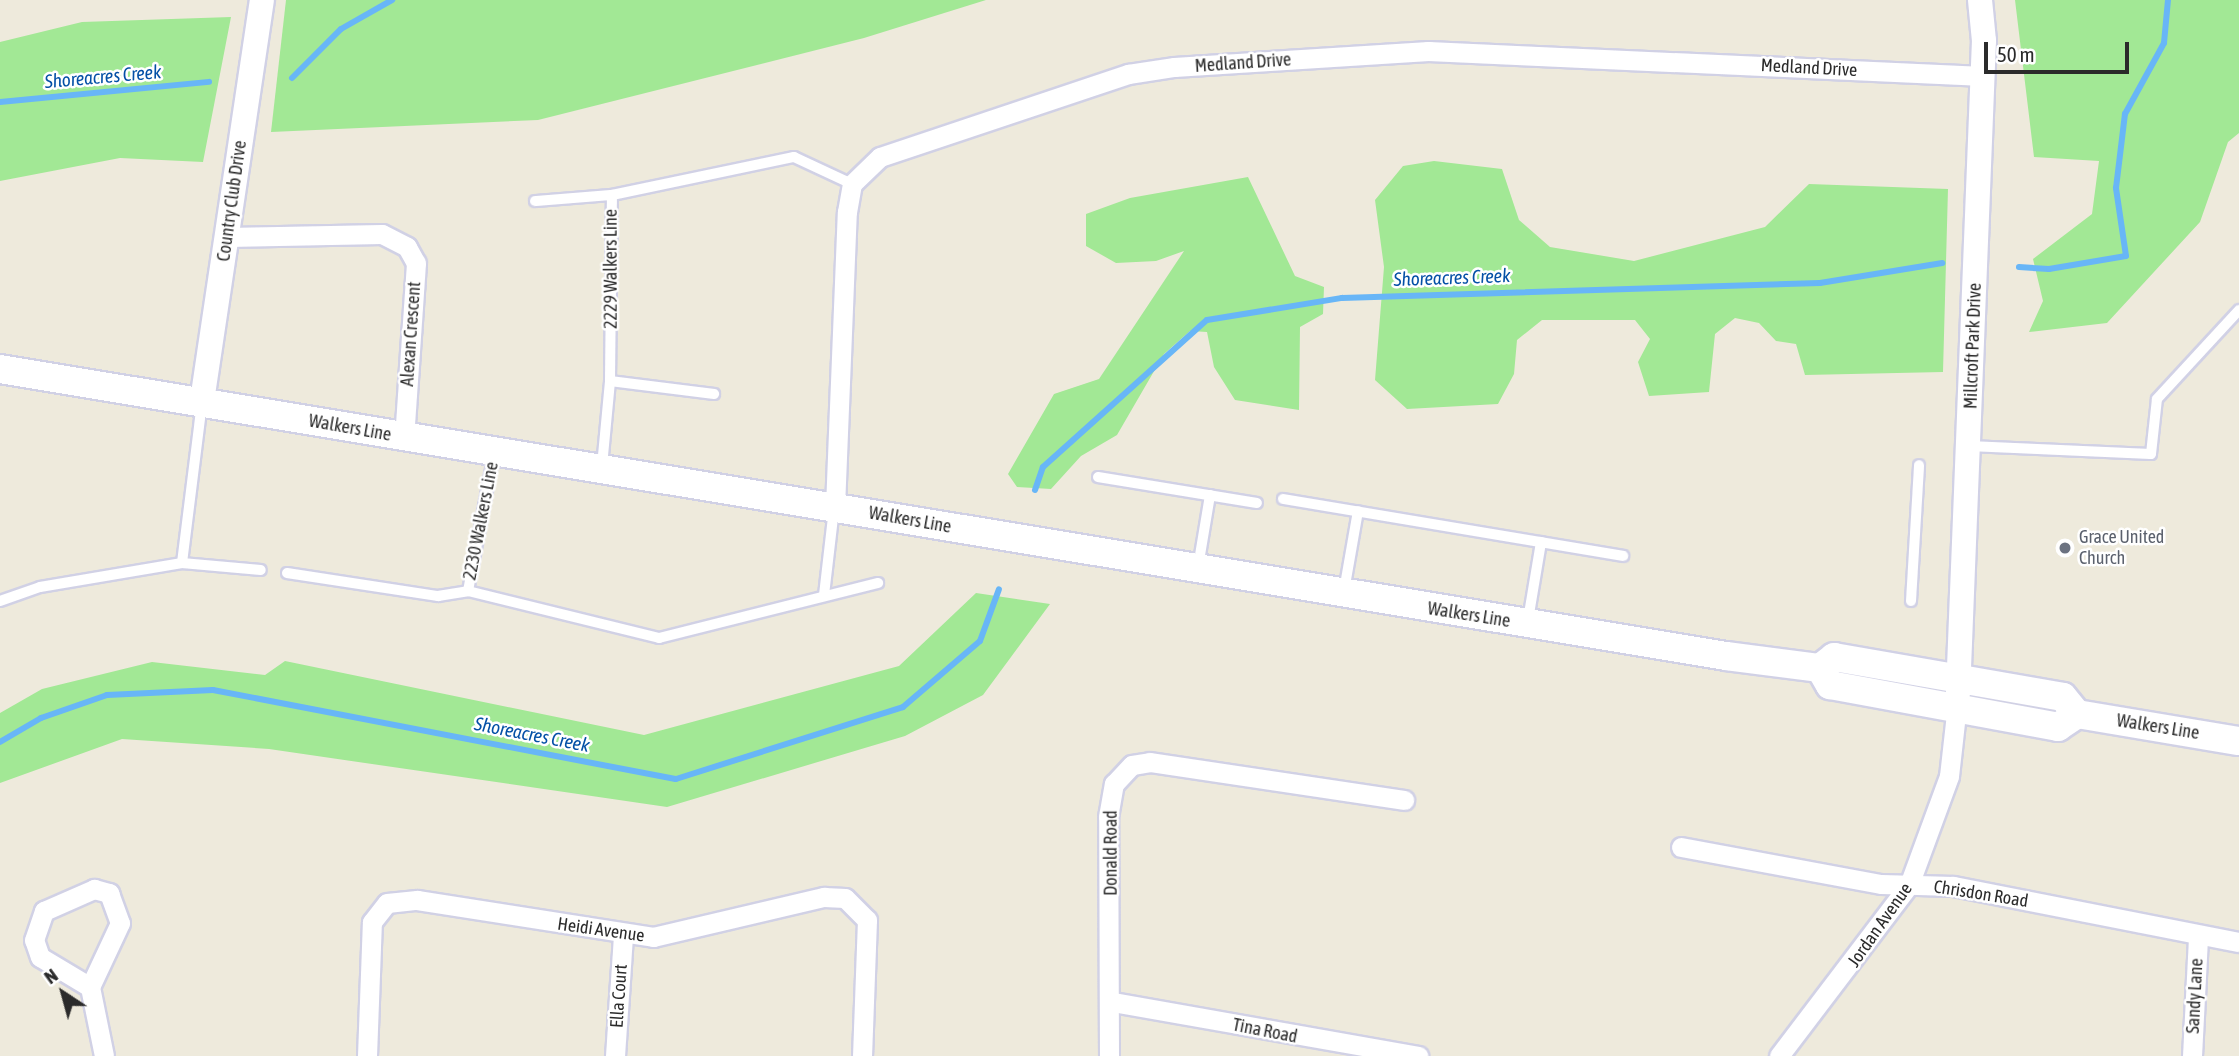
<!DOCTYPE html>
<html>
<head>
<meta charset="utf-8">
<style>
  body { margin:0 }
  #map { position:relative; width:2239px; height:1056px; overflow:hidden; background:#eeeadc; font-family:"Asap Condensed",sans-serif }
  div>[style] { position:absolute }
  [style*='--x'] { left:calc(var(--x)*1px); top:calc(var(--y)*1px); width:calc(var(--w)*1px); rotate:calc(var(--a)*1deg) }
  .green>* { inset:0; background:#a2e895 }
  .stream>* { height:6px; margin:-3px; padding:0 3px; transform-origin:3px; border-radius:3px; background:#68b6f7 }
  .roads { filter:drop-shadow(2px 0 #d1d1e5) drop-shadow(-2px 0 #d1d1e5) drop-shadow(0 2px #d1d1e5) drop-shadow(0 -2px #d1d1e5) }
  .service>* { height:10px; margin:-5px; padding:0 5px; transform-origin:5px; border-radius:5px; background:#fff }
  .minor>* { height:19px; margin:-9.5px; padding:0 9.5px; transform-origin:9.5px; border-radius:9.5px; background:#fff }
  .tertiary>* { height:24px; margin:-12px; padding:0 12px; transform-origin:12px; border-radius:12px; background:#fff }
  .secondary>* { height:28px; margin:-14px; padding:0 14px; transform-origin:14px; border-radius:14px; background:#fff }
  .dots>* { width:19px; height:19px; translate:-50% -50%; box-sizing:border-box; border:4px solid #fff; border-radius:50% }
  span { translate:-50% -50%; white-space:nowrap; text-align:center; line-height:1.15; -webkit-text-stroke:5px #fff; paint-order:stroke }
  .street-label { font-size:18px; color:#2b2b2b }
  .worship-label { font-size:18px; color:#5b616d }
  .left { translate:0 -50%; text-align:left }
  .water-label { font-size:19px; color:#0450a6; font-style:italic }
  .north { position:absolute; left:28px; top:958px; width:70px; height:70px; -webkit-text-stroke:5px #fff; paint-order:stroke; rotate:324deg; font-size:19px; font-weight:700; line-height:28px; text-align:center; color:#2b2b2b }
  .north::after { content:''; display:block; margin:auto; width:24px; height:32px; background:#2b2b2b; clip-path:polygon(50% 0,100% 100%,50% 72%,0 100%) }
  .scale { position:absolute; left:1984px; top:42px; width:145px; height:32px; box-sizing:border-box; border:4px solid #2b2b2b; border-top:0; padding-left:9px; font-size:21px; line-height:24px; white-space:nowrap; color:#2b2b2b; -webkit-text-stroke:5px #fff; paint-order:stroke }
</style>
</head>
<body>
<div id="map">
  <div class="green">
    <div style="clip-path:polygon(286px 0,986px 0,864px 38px,538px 120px,271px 132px)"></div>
    <div style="clip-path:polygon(2015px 0,2239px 0,2239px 133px,2228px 142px,2200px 222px,2107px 323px,2029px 332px,2043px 301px,2033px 259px,2092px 214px,2099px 161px,2034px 157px)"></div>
    <div style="clip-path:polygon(231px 17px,203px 162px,120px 158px,0 181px,0 42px,82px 22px)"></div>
    <div style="clip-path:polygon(1434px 161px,1502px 169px,1519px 220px,1550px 247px,1634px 261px,1765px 227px,1809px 184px,1948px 189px,1943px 372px,1805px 375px,1796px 344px,1776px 341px,1759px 323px,1735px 318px,1715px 334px,1709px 392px,1649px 396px,1638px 362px,1650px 339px,1635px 320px,1542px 320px,1517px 340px,1514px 374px,1498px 404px,1407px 409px,1375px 380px,1384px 267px,1375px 200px,1403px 166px)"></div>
    <div style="clip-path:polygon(1248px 177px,1295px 276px,1324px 287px,1323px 314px,1300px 327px,1299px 410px,1235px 400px,1214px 367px,1207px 332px,1190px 331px,1164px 354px,1117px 435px,1081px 456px,1051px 489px,1017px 487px,1008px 474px,1054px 394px,1099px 379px,1184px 251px,1156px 261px,1116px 263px,1086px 246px,1086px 214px,1130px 198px)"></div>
    <div style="clip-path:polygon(976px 593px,1050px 604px,983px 695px,905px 736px,667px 807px,269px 749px,122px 739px,0 783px,0 713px,42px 689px,152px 662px,265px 675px,285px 661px,644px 735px,899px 666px)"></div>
  </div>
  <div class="stream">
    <div style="--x:292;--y:78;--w:69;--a:-45"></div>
    <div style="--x:341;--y:29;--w:59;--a:-29.6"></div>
    <div style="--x:0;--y:102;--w:210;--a:-5.5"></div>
    <div style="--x:2019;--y:267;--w:30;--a:4"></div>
    <div style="--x:2049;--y:269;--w:78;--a:-9.6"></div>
    <div style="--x:2126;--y:256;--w:69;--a:-98.4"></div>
    <div style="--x:2116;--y:188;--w:75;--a:-83.1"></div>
    <div style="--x:2125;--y:114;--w:81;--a:-61.2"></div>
    <div style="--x:2164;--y:43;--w:43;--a:-84.7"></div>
    <div style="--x:1035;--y:490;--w:24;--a:-71"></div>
    <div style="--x:1043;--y:467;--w:220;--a:-41.9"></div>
    <div style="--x:1207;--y:320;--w:137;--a:-9.3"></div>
    <div style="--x:1342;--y:298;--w:478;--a:-1.8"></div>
    <div style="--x:1820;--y:283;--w:124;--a:-9.3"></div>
    <div style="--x:0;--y:742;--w:48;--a:-30.3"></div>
    <div style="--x:41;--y:718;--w:70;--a:-19.2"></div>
    <div style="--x:107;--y:695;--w:106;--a:-2.7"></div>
    <div style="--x:213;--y:690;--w:471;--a:10.9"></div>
    <div style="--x:676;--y:779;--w:238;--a:-17.6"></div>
    <div style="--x:903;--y:707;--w:101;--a:-40.6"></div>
    <div style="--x:980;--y:641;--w:55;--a:-69.9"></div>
  </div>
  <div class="roads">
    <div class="service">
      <div style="--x:535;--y:201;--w:77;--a:-4.5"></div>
      <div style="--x:610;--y:381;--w:105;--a:7.1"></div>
      <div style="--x:1969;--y:446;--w:182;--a:2.5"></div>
      <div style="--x:2151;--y:454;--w:55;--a:-83.8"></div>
      <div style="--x:2157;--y:399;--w:121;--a:-47.3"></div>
      <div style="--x:602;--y:466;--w:85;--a:-84.6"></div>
      <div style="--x:610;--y:381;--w:186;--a:-89.4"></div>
      <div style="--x:612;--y:195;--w:186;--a:-11.8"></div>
      <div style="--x:794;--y:157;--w:64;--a:25"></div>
      <div style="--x:1098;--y:477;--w:161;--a:9.3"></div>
      <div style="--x:1283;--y:499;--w:345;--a:9.5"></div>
      <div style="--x:182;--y:563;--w:161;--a:-82.9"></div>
      <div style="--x:1198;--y:567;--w:73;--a:-80.5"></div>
      <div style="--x:287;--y:573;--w:153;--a:8.7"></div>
      <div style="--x:438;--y:596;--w:30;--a:-9"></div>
      <div style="--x:468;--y:591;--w:197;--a:13.8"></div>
      <div style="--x:659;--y:638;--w:226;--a:-14.1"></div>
      <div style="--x:468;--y:591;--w:139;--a:-79.3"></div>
      <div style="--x:1344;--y:591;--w:81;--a:-80.1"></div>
      <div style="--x:824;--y:595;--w:88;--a:-83.4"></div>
      <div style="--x:0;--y:601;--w:42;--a:-19.3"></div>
      <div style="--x:40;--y:587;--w:144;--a:-9.6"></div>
      <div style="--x:182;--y:563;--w:79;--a:5.1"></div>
      <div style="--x:1911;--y:601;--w:136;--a:-86.6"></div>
      <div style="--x:1528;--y:620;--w:79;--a:-80.5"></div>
    </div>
    <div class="minor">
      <div style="--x:227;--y:237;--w:155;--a:-1.1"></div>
      <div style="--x:382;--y:234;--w:28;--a:27"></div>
      <div style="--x:407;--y:247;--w:18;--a:61"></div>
      <div style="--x:416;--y:263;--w:175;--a:93.9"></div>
      <div style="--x:835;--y:507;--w:295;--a:-87.7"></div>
      <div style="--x:847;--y:212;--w:28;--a:-80"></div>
      <div style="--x:852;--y:184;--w:39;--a:-44"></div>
      <div style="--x:880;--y:157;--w:262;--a:-18.5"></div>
      <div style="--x:1128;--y:74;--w:47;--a:-8.7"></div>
      <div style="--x:1174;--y:67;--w:255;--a:-3.6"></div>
      <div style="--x:1428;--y:51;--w:556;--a:2.58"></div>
      <div style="--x:1681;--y:847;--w:203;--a:10.5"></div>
      <div style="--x:1881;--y:884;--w:72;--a:1.6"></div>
      <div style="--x:1953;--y:886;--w:291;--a:11.1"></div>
      <div style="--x:90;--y:987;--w:58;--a:-149"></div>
      <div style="--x:40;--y:957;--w:18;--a:-109"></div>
      <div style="--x:34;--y:940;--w:31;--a:-71"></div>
      <div style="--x:44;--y:911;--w:55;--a:-23.7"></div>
      <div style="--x:94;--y:889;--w:16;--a:15"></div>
      <div style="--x:109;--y:893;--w:32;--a:70"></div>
      <div style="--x:120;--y:923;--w:71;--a:115.1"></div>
      <div style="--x:90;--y:987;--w:70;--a:78.5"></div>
      <div style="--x:1113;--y:1002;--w:310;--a:10"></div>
      <div style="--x:367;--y:1056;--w:134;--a:-87.9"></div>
      <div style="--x:372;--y:922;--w:24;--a:-52"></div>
      <div style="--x:387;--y:903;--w:30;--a:-6"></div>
      <div style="--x:417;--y:900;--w:239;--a:8.9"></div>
      <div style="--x:653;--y:937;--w:176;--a:-13.2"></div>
      <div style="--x:824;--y:897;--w:21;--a:3"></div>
      <div style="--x:845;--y:898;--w:31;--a:45"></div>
      <div style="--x:867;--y:920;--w:136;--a:92.1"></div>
      <div style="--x:615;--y:1056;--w:119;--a:-86.2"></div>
      <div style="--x:1109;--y:1056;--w:239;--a:-90.2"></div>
      <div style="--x:1108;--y:817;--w:34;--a:-80"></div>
      <div style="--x:1114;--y:784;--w:26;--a:-47"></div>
      <div style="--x:1132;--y:765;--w:18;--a:-9"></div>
      <div style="--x:1150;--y:762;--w:257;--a:8.5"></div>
      <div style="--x:1779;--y:1056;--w:215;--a:-52.8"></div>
      <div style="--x:1909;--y:885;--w:116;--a:-69.8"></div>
      <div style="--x:1949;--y:776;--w:81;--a:-83.6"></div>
      <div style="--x:2192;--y:1056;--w:120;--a:-87.1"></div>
    </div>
    <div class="tertiary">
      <div style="--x:202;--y:401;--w:405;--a:-81.5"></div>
      <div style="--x:1958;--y:693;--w:653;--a:-87.72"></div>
      <div style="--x:1984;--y:41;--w:41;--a:-95.6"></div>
    </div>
    <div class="secondary">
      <div style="--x:0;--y:369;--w:1750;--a:9.44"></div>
      <div style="--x:1726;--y:656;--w:95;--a:7.3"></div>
      <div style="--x:1820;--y:668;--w:18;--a:-38"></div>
      <div style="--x:1834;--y:657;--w:232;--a:9.9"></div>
      <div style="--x:2063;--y:697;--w:22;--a:51"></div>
      <div style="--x:2077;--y:714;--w:164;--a:9.5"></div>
      <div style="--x:1820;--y:668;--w:20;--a:60"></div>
      <div style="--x:1830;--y:685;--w:232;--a:10.4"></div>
      <div style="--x:2058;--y:727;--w:23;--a:-34"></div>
    </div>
  </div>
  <div class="dots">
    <div style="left:2065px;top:548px;background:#6b7280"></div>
  </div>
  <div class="street-label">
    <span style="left:1243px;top:63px;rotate:-4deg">Medland Drive</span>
    <span style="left:1809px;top:68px;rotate:3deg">Medland Drive</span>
    <span style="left:232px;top:201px;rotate:-82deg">Country Club Drive</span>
    <span style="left:611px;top:269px;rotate:-90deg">2229 Walkers Line</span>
    <span style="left:411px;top:334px;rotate:-86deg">Alexan Crescent</span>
    <span style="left:1973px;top:346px;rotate:-88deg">Millcroft Park Drive</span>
    <span style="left:350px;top:428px;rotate:10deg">Walkers Line</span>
    <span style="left:910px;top:520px;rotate:10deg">Walkers Line</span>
    <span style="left:481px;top:521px;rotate:-79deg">2230 Walkers Line</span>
    <span style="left:1469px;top:615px;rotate:9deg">Walkers Line</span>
    <span style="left:2158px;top:727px;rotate:9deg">Walkers Line</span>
    <span style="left:1111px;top:853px;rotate:-90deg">Donald Road</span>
    <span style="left:1981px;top:894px;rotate:9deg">Chrisdon Road</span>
    <span style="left:1880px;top:925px;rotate:-55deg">Jordan Avenue</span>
    <span style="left:601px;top:930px;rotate:8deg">Heidi Avenue</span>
    <span style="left:619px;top:996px;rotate:-86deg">Ella Court</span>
    <span style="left:2195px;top:996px;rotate:-87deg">Sandy Lane</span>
    <span style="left:1265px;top:1031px;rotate:11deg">Tina Road</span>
  </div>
  <div class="worship-label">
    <span class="left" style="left:2079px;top:548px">Grace United<br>Church</span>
  </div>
  <div class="water-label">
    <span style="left:103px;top:77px;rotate:-5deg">Shoreacres Creek</span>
    <span style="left:1452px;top:278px;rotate:-2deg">Shoreacres Creek</span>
    <span style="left:532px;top:735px;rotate:11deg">Shoreacres Creek</span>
  </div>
  <div class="north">N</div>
  <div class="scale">50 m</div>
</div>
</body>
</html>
